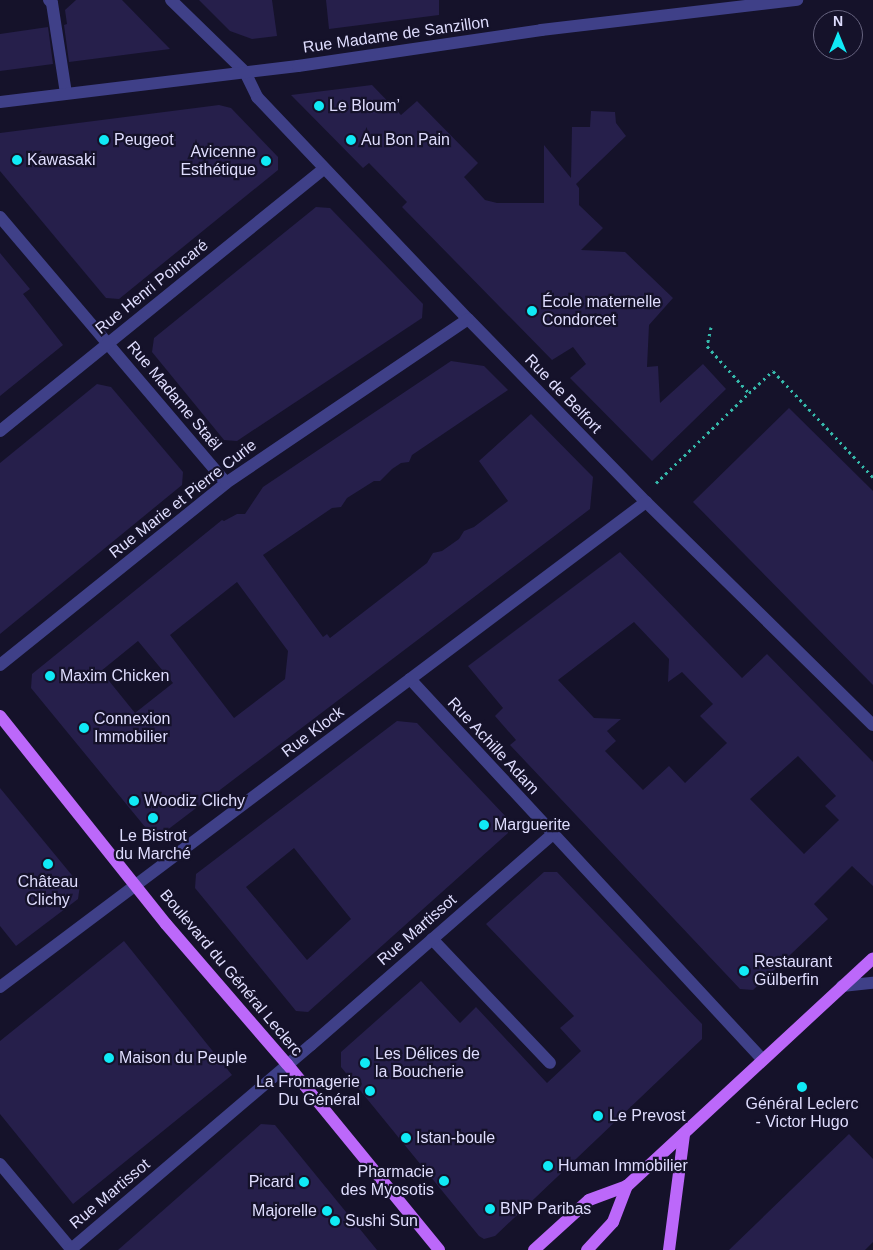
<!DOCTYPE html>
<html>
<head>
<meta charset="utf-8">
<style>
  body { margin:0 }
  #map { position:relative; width:873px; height:1250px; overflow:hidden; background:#15122a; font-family:Arial,sans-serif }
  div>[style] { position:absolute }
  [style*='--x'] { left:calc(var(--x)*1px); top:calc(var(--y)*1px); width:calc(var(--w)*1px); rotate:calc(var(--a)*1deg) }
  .building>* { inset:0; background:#261f4b }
  .path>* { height:3px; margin-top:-1.5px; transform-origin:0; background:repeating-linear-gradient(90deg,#35b9ab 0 2.5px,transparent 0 6.5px) }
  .minor>* { height:12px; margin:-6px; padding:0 6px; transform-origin:6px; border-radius:6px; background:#3f4088 }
  .major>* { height:12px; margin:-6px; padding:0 6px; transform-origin:6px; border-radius:6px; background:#bc68fa }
  .dots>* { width:14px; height:14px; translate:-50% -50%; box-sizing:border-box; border:2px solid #15122a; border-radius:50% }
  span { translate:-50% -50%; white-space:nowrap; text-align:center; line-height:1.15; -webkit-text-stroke:4.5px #15122a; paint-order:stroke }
  .street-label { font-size:16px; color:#dfddfe }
  .poi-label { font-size:16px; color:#dfddfe }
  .left { translate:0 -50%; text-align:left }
  .right { translate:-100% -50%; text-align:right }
  .north { position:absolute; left:813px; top:10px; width:50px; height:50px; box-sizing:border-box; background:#15122a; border:1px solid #66637f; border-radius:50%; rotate:0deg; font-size:14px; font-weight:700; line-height:20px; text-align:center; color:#dfddfe }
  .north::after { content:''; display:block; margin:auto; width:18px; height:22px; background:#10eaf6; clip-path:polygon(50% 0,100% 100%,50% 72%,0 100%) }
</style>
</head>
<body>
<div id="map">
  <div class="building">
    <div style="clip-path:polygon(76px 0,122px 0,170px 49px,69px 62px,64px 25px,67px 24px,65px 10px)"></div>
    <div style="clip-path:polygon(199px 0,272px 0,277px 36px,252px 39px,230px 31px)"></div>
    <div style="clip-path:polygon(326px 0,439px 0,439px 15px,329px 29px)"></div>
    <div style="clip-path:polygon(48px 27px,53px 64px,0 71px,0 34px)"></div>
    <div style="clip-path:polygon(372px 85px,401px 115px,417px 101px,478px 163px,464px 177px,485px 200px,497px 203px,544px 203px,544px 145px,571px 178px,572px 127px,590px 127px,591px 111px,615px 112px,616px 123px,626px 136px,576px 184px,579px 188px,579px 205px,603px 228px,581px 250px,625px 252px,673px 298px,649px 325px,647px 367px,658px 366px,660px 403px,703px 364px,726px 389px,652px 461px,570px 378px,586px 364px,573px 347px,552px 360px,402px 207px,407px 202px,369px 163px,363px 168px,291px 95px)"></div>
    <div style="clip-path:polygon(219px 105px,231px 108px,278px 157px,278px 170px,119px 299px,106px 298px,0 171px,0 133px)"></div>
    <div style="clip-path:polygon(316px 207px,330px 208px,423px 304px,422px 318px,237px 441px,224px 440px,152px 352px,154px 338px)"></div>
    <div style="clip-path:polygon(0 253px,30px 289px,23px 294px,63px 345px,0 396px)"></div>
    <div style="clip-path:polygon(evenodd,451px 361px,484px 366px,508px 390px,412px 455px,409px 462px,401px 463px,392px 469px,380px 481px,374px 481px,347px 498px,341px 507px,332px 508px,263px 555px,323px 637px,327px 634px,330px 638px,427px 563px,433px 553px,442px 551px,459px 539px,464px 531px,474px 527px,508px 501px,479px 461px,531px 414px,593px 477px,590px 509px,162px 834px,150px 833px,31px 688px,32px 674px,222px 520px,224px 521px,237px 514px,245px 514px,263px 487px,451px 361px,237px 582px,288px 651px,285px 679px,234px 718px,170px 635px,237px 582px,451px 361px,138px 641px,173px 683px,135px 713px,101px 671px,138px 641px)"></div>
    <div style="clip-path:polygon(97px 384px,111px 387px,183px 472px,182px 485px,0 634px,0 463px)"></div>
    <div style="clip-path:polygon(789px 408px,873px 491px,873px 685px,693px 502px)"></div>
    <div style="clip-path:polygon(evenodd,620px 552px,742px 678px,767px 654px,873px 762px,873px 886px,852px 866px,814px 904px,828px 919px,753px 990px,740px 989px,510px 745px,516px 740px,495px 716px,503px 708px,468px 666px,620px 552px,634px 622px,669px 659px,668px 682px,682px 672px,713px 704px,700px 716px,727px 743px,685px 783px,669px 766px,643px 790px,605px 751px,616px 741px,607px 731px,621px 719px,594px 718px,558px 680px,634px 622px,620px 552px,798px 756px,836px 796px,825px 806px,839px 820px,804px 854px,750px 799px,798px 756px)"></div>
    <div style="clip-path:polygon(evenodd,397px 721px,417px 723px,509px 820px,508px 833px,308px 1012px,296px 1011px,195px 888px,196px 874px,397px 721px,294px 848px,351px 919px,307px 960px,246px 887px,294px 848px)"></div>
    <div style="clip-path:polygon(0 788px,80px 885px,78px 899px,16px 946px,0 926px)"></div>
    <div style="clip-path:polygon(544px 872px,557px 872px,702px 1024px,702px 1039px,495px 1236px,484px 1239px,479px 1236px,341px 1067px,341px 1052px,421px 981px,460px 1023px,476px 1007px,547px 1083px,581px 1051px,560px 1028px,574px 1016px,486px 924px)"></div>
    <div style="clip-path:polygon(124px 941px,232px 1075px,73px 1204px,0 1114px,0 1041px)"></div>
    <div style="clip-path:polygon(261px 1124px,275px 1125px,377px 1250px,118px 1250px)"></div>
    <div style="clip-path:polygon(849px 1134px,873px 1159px,873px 1242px,865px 1250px,729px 1250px)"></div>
  </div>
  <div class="path">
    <div style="--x:711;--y:327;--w:19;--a:102"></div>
    <div style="--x:707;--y:346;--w:63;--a:48.2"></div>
    <div style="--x:749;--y:393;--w:33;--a:-43"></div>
    <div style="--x:773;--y:371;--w:146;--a:46.7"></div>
    <div style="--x:656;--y:483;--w:129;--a:-44.1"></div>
  </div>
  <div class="minor">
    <div style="--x:49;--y:0;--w:4;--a:45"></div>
    <div style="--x:52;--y:3;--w:91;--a:81.2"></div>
    <div style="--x:171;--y:0;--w:103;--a:44.2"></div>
    <div style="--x:245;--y:72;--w:28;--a:64"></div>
    <div style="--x:257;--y:97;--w:306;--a:46.5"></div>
    <div style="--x:468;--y:319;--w:255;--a:45.8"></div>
    <div style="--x:646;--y:502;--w:318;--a:44.5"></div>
    <div style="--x:0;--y:102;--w:300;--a:-6.9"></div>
    <div style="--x:298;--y:66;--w:246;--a:-8.4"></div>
    <div style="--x:541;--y:30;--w:258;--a:-6.7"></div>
    <div style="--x:0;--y:217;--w:349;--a:49.6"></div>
    <div style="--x:0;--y:431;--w:417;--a:-39"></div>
    <div style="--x:0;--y:665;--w:290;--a:-38.8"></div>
    <div style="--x:226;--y:483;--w:292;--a:-34.1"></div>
    <div style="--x:410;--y:679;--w:518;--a:47.19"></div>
    <div style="--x:432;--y:939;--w:171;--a:46.4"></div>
    <div style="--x:842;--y:986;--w:31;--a:-6"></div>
    <div style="--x:0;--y:987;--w:808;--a:-36.9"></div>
    <div style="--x:0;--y:1164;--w:112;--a:50.1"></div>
    <div style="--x:70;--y:1250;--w:316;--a:-40.4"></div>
    <div style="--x:311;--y:1045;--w:320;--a:-41.1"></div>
  </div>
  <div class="major">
    <div style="--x:0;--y:716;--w:266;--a:51.4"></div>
    <div style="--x:166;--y:924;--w:185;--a:49.2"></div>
    <div style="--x:287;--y:1064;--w:240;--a:50.7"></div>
    <div style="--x:534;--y:1250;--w:74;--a:-42.3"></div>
    <div style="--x:589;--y:1200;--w:40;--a:-20.2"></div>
    <div style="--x:627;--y:1186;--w:335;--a:-42.8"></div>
    <div style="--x:587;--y:1250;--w:38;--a:-47"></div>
    <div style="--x:613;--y:1222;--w:39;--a:-69"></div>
    <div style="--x:669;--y:1250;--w:117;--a:-82.6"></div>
  </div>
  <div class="dots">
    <div style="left:319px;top:106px;background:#10eaf6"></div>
    <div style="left:104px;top:140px;background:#10eaf6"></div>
    <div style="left:351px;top:140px;background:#10eaf6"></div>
    <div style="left:17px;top:160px;background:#10eaf6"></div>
    <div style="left:266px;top:161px;background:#10eaf6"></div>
    <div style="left:532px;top:311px;background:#10eaf6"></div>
    <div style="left:50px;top:676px;background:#10eaf6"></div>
    <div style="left:84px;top:728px;background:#10eaf6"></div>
    <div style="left:134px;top:801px;background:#10eaf6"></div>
    <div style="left:153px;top:818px;background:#10eaf6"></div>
    <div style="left:484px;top:825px;background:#10eaf6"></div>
    <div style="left:48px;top:864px;background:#10eaf6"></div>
    <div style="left:744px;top:971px;background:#10eaf6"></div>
    <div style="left:109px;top:1058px;background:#10eaf6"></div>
    <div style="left:365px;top:1063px;background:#10eaf6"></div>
    <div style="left:802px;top:1087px;background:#10eaf6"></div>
    <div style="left:370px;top:1091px;background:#10eaf6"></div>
    <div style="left:598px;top:1116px;background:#10eaf6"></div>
    <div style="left:406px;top:1138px;background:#10eaf6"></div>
    <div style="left:548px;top:1166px;background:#10eaf6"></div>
    <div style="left:444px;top:1181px;background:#10eaf6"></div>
    <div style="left:304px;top:1182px;background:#10eaf6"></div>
    <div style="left:490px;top:1209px;background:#10eaf6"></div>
    <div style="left:327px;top:1211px;background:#10eaf6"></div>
    <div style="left:335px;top:1221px;background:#10eaf6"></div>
  </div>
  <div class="street-label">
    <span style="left:396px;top:35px;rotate:-8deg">Rue Madame de Sanzillon</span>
    <span style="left:152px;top:287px;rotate:-39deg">Rue Henri Poincaré</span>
    <span style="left:563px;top:394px;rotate:46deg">Rue de Belfort</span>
    <span style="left:174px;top:396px;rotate:50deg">Rue Madame Staël</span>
    <span style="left:183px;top:499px;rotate:-38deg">Rue Marie et Pierre Curie</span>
    <span style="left:313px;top:732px;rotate:-37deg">Rue Klock</span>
    <span style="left:493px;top:746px;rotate:47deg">Rue Achille Adam</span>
    <span style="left:417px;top:930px;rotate:-41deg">Rue Martissot</span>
    <span style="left:231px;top:973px;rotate:50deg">Boulevard du Général Leclerc</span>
    <span style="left:110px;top:1194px;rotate:-40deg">Rue Martissot</span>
  </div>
  <div class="poi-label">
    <span class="left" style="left:329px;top:106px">Le Bloum’</span>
    <span class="left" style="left:114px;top:140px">Peugeot</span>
    <span class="left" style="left:361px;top:140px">Au Bon Pain</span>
    <span class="right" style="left:256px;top:161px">Avicenne<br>Esthétique</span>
    <span class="left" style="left:27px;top:160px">Kawasaki</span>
    <span class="left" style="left:542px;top:311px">École maternelle<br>Condorcet</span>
    <span class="left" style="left:60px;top:676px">Maxim Chicken</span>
    <span class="left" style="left:94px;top:728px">Connexion<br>Immobilier</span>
    <span class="left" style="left:144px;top:801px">Woodiz Clichy</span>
    <span class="left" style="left:494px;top:825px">Marguerite</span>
    <span style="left:153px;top:845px">Le Bistrot<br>du Marché</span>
    <span style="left:48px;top:891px">Château<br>Clichy</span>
    <span class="left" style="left:754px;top:971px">Restaurant<br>Gülberfin</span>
    <span class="left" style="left:375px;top:1063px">Les Délices de<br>la Boucherie</span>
    <span class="left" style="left:119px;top:1058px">Maison du Peuple</span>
    <span class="right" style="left:360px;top:1091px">La Fromagerie<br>Du Général</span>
    <span style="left:802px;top:1113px">Général Leclerc<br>- Victor Hugo</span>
    <span class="left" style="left:609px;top:1116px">Le Prevost</span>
    <span class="left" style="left:416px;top:1138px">Istan-boule</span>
    <span class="left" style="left:558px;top:1166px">Human Immobilier</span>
    <span class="right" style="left:434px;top:1181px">Pharmacie<br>des Myosotis</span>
    <span class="right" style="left:294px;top:1182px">Picard</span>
    <span class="left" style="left:500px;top:1209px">BNP Paribas</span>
    <span class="right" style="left:317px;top:1211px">Majorelle</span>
    <span class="left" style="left:345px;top:1221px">Sushi Sun</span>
  </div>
  <div class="north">N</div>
</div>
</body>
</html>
